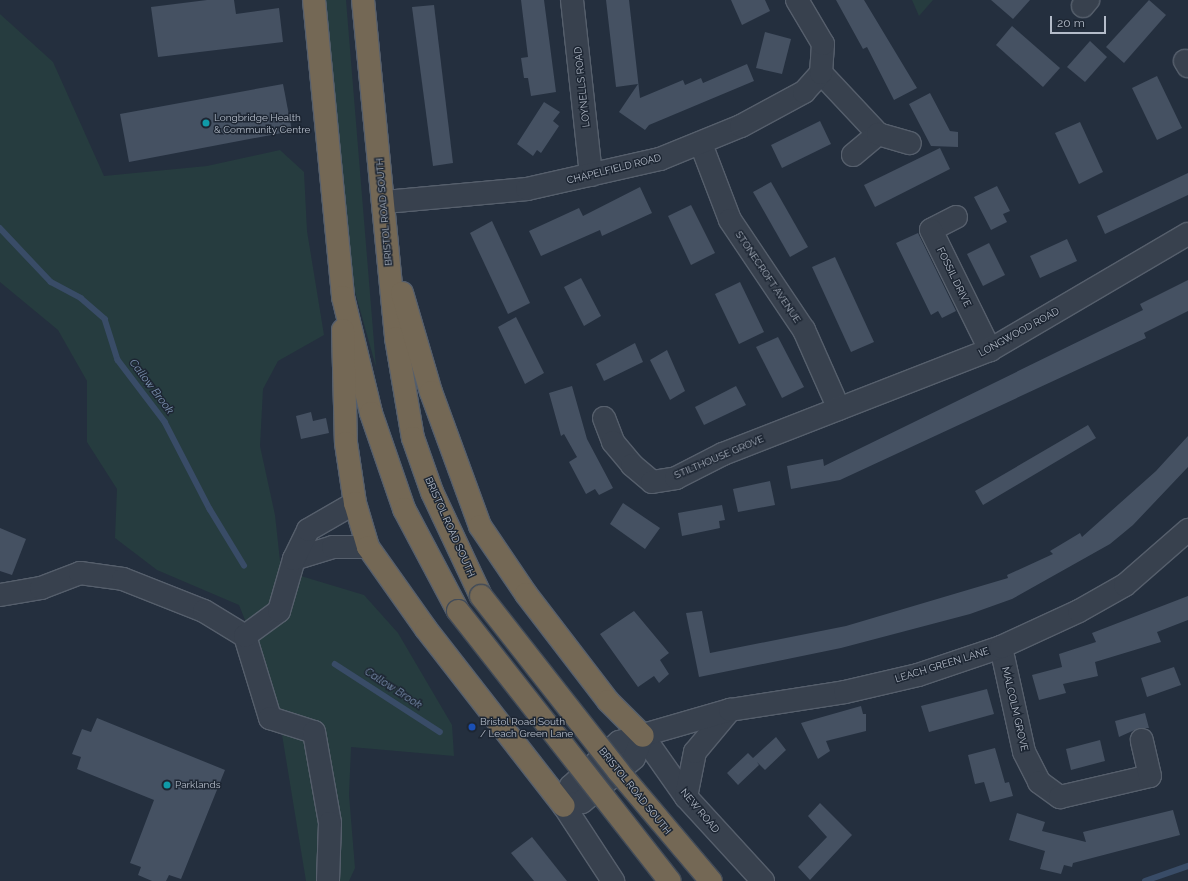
<!DOCTYPE html>
<html>
<head>
<meta charset="utf-8">
<style>
  body { margin:0 }
  #map { position:relative; width:1188px; height:881px; overflow:hidden; background:#242f3e; font-family:Raleway,sans-serif }
  div>[style] { position:absolute }
  [style*='--x'] { left:calc(var(--x)*1px); top:calc(var(--y)*1px); width:calc(var(--w)*1px); rotate:calc(var(--a)*1deg) }
  .green>* { inset:0; background:#263c3f }
  .stream>* { height:5.5px; margin:-2.75px; padding:0 2.75px; transform-origin:2.75px; border-radius:2.75px; background:#394c67 }
  .building>* { inset:0; background:#455162 }
  .roads { filter:drop-shadow(1px 0 #565f6c) drop-shadow(-1px 0 #565f6c) drop-shadow(0 1px #565f6c) drop-shadow(0 -1px #565f6c) }
  .minor>* { height:22px; margin:-11px; padding:0 11px; transform-origin:11px; border-radius:11px; background:#38414e }
  .highway>* { height:22px; margin:-11px; padding:0 11px; transform-origin:11px; border-radius:11px; background:#746855 }
  .bridges { filter:drop-shadow(1px 0 #434c59) drop-shadow(-1px 0 #434c59) drop-shadow(0 1px #434c59) drop-shadow(0 -1px #434c59) }
  .highway-bridge>* { height:22px; margin:-11px; padding:0 11px; transform-origin:11px; border-radius:11px; background:#746855 }
  .dots>* { width:11px; height:11px; translate:-50% -50%; box-sizing:border-box; border:2px solid #1d2633; border-radius:50% }
  span { translate:-50% -50%; white-space:nowrap; text-align:center; line-height:1.15; -webkit-text-stroke:3px #1d2633; paint-order:stroke }
  .street-label { font-size:10px; color:#b4bcc9 }
  .poi-label { font-size:10px; color:#b4bcc9 }
  .left { translate:0 -50%; text-align:left }
  .water-label { font-size:11px; color:#7c92b1; font-style:italic }
  .scale { position:absolute; left:1050px; top:16px; width:56px; height:18px; box-sizing:border-box; border:2px solid #b4bcc9; border-top:0; padding-left:5px; font-size:12px; line-height:14px; white-space:nowrap; color:#b4bcc9; -webkit-text-stroke:3px #1d2633; paint-order:stroke }
</style>
</head>
<body>
<div id="map">
  <div class="green">
    <div style="clip-path:polygon(322px 0,346px 0,376px 367px,355px 292px)"></div>
    <div style="clip-path:polygon(912px 0,933px 0,919px 16px)"></div>
    <div style="clip-path:polygon(0 14px,53px 62px,104px 176px,207px 166px,280px 150px,304px 172px,307px 231px,324px 335px,278px 361px,263px 389px,260px 446px,275px 515px,281px 570px,364px 595px,398px 633px,452px 725px,454px 756px,351px 747px,349px 795px,355px 868px,349px 881px,306px 881px,276px 698px,239px 605px,157px 570px,115px 538px,117px 489px,87px 442px,87px 381px,58px 330px,0 282px)"></div>
  </div>
  <div class="stream">
    <div style="--x:0;--y:228;--w:74;--a:46.6"></div>
    <div style="--x:51;--y:282;--w:34;--a:28"></div>
    <div style="--x:81;--y:298;--w:32;--a:41"></div>
    <div style="--x:105;--y:319;--w:43;--a:72.4"></div>
    <div style="--x:118;--y:360;--w:78;--a:52.8"></div>
    <div style="--x:165;--y:422;--w:98;--a:62.7"></div>
    <div style="--x:210;--y:509;--w:66;--a:58.7"></div>
    <div style="--x:335;--y:664;--w:125;--a:32.9"></div>
    <div style="--x:1145;--y:881;--w:46;--a:-19.2"></div>
  </div>
  <div class="building">
    <div style="clip-path:polygon(207px 0,234px 0,236px 14px,279px 8px,283px 42px,158px 57px,151px 7px)"></div>
    <div style="clip-path:polygon(521px 0,544px 0,556px 92px,531px 96px,528px 78px,524px 78px,521px 58px,528px 57px)"></div>
    <div style="clip-path:polygon(606px 0,629px 0,640px 98px,683px 80px,685px 85px,701px 78px,703px 83px,747px 64px,754px 81px,649px 125px,645px 130px,619px 112px,638px 84px,616px 87px)"></div>
    <div style="clip-path:polygon(731px 0,765px 0,770px 11px,742px 25px)"></div>
    <div style="clip-path:polygon(836px 0,864px 0,917px 88px,894px 100px,867px 47px,863px 49px)"></div>
    <div style="clip-path:polygon(991px 0,1030px 0,1013px 19px)"></div>
    <div style="clip-path:polygon(1149px 0,1166px 15px,1124px 63px,1106px 47px)"></div>
    <div style="clip-path:polygon(434px 5px,453px 163px,433px 166px,412px 7px)"></div>
    <div style="clip-path:polygon(1012px 26px,1060px 68px,1043px 87px,996px 45px)"></div>
    <div style="clip-path:polygon(765px 32px,791px 39px,782px 74px,756px 68px)"></div>
    <div style="clip-path:polygon(1090px 41px,1107px 57px,1085px 82px,1067px 67px)"></div>
    <div style="clip-path:polygon(1157px 76px,1182px 128px,1157px 140px,1132px 88px)"></div>
    <div style="clip-path:polygon(283px 84px,292px 131px,129px 162px,120px 114px)"></div>
    <div style="clip-path:polygon(930px 93px,950px 131px,958px 132px,958px 147px,931px 146px,909px 104px)"></div>
    <div style="clip-path:polygon(544px 102px,560px 112px,553px 121px,559px 126px,541px 153px,537px 150px,533px 156px,517px 144px)"></div>
    <div style="clip-path:polygon(820px 121px,831px 144px,782px 168px,771px 145px)"></div>
    <div style="clip-path:polygon(1080px 122px,1103px 172px,1079px 184px,1055px 133px)"></div>
    <div style="clip-path:polygon(940px 148px,950px 169px,875px 207px,864px 185px)"></div>
    <div style="clip-path:polygon(1188px 173px,1188px 195px,1105px 234px,1097px 216px)"></div>
    <div style="clip-path:polygon(771px 182px,808px 247px,790px 257px,753px 192px)"></div>
    <div style="clip-path:polygon(997px 186px,1010px 211px,1003px 214px,1007px 222px,991px 230px,974px 197px)"></div>
    <div style="clip-path:polygon(640px 187px,652px 213px,602px 236px,600px 230px,541px 256px,529px 231px,579px 208px,583px 216px)"></div>
    <div style="clip-path:polygon(691px 205px,715px 253px,691px 265px,668px 216px)"></div>
    <div style="clip-path:polygon(492px 221px,530px 303px,508px 314px,470px 233px)"></div>
    <div style="clip-path:polygon(918px 233px,956px 311px,942px 318px,938px 311px,931px 315px,896px 243px)"></div>
    <div style="clip-path:polygon(1067px 239px,1077px 261px,1040px 278px,1030px 256px)"></div>
    <div style="clip-path:polygon(989px 243px,1005px 275px,983px 286px,967px 254px)"></div>
    <div style="clip-path:polygon(835px 257px,874px 342px,851px 352px,812px 267px)"></div>
    <div style="clip-path:polygon(581px 278px,601px 316px,584px 326px,564px 287px)"></div>
    <div style="clip-path:polygon(1188px 280px,1188px 311px,1144px 333px,1146px 338px,840px 480px,791px 489px,787px 466px,823px 459px,824px 466px,1143px 310px,1140px 304px)"></div>
    <div style="clip-path:polygon(740px 282px,764px 332px,739px 344px,715px 294px)"></div>
    <div style="clip-path:polygon(516px 317px,544px 373px,525px 384px,498px 327px)"></div>
    <div style="clip-path:polygon(778px 337px,804px 387px,782px 398px,756px 347px)"></div>
    <div style="clip-path:polygon(635px 343px,643px 362px,604px 381px,596px 364px)"></div>
    <div style="clip-path:polygon(667px 350px,685px 391px,670px 400px,650px 360px)"></div>
    <div style="clip-path:polygon(572px 386px,587px 439px,613px 488px,599px 495px,595px 489px,586px 494px,569px 462px,577px 457px,564px 434px,561px 436px,549px 393px)"></div>
    <div style="clip-path:polygon(736px 386px,746px 405px,704px 425px,695px 407px)"></div>
    <div style="clip-path:polygon(311px 412px,313px 421px,326px 418px,329px 433px,301px 439px,296px 416px)"></div>
    <div style="clip-path:polygon(1088px 425px,1096px 438px,983px 505px,975px 491px)"></div>
    <div style="clip-path:polygon(1188px 436px,1188px 467px,1133px 525px,1110px 544px,1012px 599px,970px 614px,841px 648px,699px 677px,686px 613px,702px 611px,710px 653px,846px 626px,1008px 578px,1007px 575px,1053px 554px,1050px 551px,1080px 533px,1082px 537px,1156px 471px)"></div>
    <div style="clip-path:polygon(770px 481px,775px 505px,738px 512px,733px 489px)"></div>
    <div style="clip-path:polygon(623px 503px,660px 528px,645px 549px,610px 524px)"></div>
    <div style="clip-path:polygon(722px 505px,725px 520px,719px 521px,720px 528px,682px 536px,678px 513px)"></div>
    <div style="clip-path:polygon(0 528px,26px 539px,12px 575px,0 571px)"></div>
    <div style="clip-path:polygon(1188px 596px,1188px 620px,1157px 632px,1161px 642px,1095px 662px,1098px 676px,1063px 684px,1066px 693px,1039px 700px,1032px 675px,1062px 667px,1059px 654px,1096px 642px,1092px 633px)"></div>
    <div style="clip-path:polygon(634px 611px,669px 653px,660px 660px,669px 674px,659px 683px,654px 676px,638px 687px,600px 634px)"></div>
    <div style="clip-path:polygon(1174px 667px,1181px 685px,1147px 697px,1141px 678px)"></div>
    <div style="clip-path:polygon(987px 689px,994px 714px,929px 732px,921px 706px)"></div>
    <div style="clip-path:polygon(861px 706px,863px 714px,866px 714px,866px 731px,826px 741px,830px 751px,818px 759px,801px 723px)"></div>
    <div style="clip-path:polygon(1145px 713px,1149px 728px,1139px 728px,1119px 737px,1115px 721px)"></div>
    <div style="clip-path:polygon(97px 718px,225px 770px,181px 879px,169px 875px,166px 881px,152px 881px,138px 875px,141px 867px,130px 863px,154px 800px,77px 769px,81px 757px,72px 754px,82px 729px,91px 732px)"></div>
    <div style="clip-path:polygon(776px 737px,786px 750px,765px 770px,757px 762px,759px 765px,738px 785px,727px 773px,748px 753px,753px 758px)"></div>
    <div style="clip-path:polygon(1100px 740px,1105px 761px,1071px 770px,1066px 749px)"></div>
    <div style="clip-path:polygon(995px 748px,1005px 783px,1009px 782px,1013px 796px,990px 802px,984px 782px,975px 784px,968px 755px)"></div>
    <div style="clip-path:polygon(820px 803px,852px 835px,810px 880px,798px 867px,827px 837px,808px 816px)"></div>
    <div style="clip-path:polygon(1173px 810px,1180px 835px,1073px 863px,1072px 867px,1064px 865px,1061px 874px,1040px 869px,1045px 851px,1009px 840px,1017px 813px,1045px 822px,1042px 831px,1086px 842px,1083px 832px)"></div>
    <div style="clip-path:polygon(532px 837px,567px 881px,534px 881px,511px 853px)"></div>
  </div>
  <div class="roads">
    <div class="minor">
      <div style="--x:572;--y:0;--w:176;--a:83.8"></div>
      <div style="--x:1083;--y:6;--w:8;--a:-50"></div>
      <div style="--x:1185;--y:61;--w:6;--a:59"></div>
      <div style="--x:821;--y:73;--w:83;--a:46.9"></div>
      <div style="--x:701;--y:144;--w:81;--a:69.1"></div>
      <div style="--x:730;--y:220;--w:133;--a:56.1"></div>
      <div style="--x:804;--y:330;--w:86;--a:66.1"></div>
      <div style="--x:853;--y:155;--w:33;--a:-40"></div>
      <div style="--x:878;--y:134;--w:33;--a:16"></div>
      <div style="--x:385;--y:202;--w:143;--a:-5.2"></div>
      <div style="--x:527;--y:189;--w:136;--a:-12.7"></div>
      <div style="--x:660;--y:159;--w:87;--a:-22.2"></div>
      <div style="--x:741;--y:126;--w:72;--a:-28.4"></div>
      <div style="--x:804;--y:92;--w:25;--a:-48"></div>
      <div style="--x:821;--y:73;--w:29;--a:-86"></div>
      <div style="--x:823;--y:44;--w:51;--a:-120.6"></div>
      <div style="--x:956;--y:217;--w:28;--a:153"></div>
      <div style="--x:931;--y:230;--w:134;--a:63.8"></div>
      <div style="--x:604;--y:418;--w:26;--a:69"></div>
      <div style="--x:613;--y:442;--w:30;--a:50"></div>
      <div style="--x:632;--y:465;--w:26;--a:40"></div>
      <div style="--x:652;--y:482;--w:24;--a:-9"></div>
      <div style="--x:676;--y:478;--w:53;--a:-27.1"></div>
      <div style="--x:723;--y:454;--w:287;--a:-21.3"></div>
      <div style="--x:990;--y:350;--w:229;--a:-30.4"></div>
      <div style="--x:294;--y:559;--w:41;--a:-17.1"></div>
      <div style="--x:333;--y:547;--w:35;--a:0"></div>
      <div style="--x:0;--y:595;--w:42;--a:-9.7"></div>
      <div style="--x:41;--y:588;--w:42;--a:-21"></div>
      <div style="--x:80;--y:573;--w:43;--a:7.9"></div>
      <div style="--x:123;--y:579;--w:87;--a:21.6"></div>
      <div style="--x:204;--y:611;--w:48;--a:31.4"></div>
      <div style="--x:245;--y:636;--w:86;--a:73"></div>
      <div style="--x:270;--y:718;--w:46;--a:17.7"></div>
      <div style="--x:314;--y:732;--w:92;--a:80"></div>
      <div style="--x:330;--y:823;--w:58;--a:92"></div>
      <div style="--x:245;--y:636;--w:42;--a:-36.3"></div>
      <div style="--x:279;--y:611;--w:54;--a:-73.9"></div>
      <div style="--x:294;--y:559;--w:32;--a:-64"></div>
      <div style="--x:308;--y:530;--w:54;--a:-29.9"></div>
      <div style="--x:1001;--y:647;--w:107;--a:77.6"></div>
      <div style="--x:1024;--y:752;--w:34;--a:63"></div>
      <div style="--x:1039;--y:782;--w:26;--a:36"></div>
      <div style="--x:1060;--y:797;--w:92;--a:-13.1"></div>
      <div style="--x:1150;--y:776;--w:37;--a:-103"></div>
      <div style="--x:643;--y:736;--w:75;--a:54.8"></div>
      <div style="--x:686;--y:797;--w:114;--a:47.5"></div>
      <div style="--x:686;--y:797;--w:46;--a:-78.7"></div>
      <div style="--x:695;--y:752;--w:55;--a:-50.2"></div>
      <div style="--x:564;--y:806;--w:21;--a:-71"></div>
      <div style="--x:571;--y:786;--w:65;--a:-42.5"></div>
      <div style="--x:619;--y:742;--w:116;--a:-16.1"></div>
      <div style="--x:730;--y:710;--w:116;--a:-8.9"></div>
      <div style="--x:845;--y:692;--w:75;--a:-13.1"></div>
      <div style="--x:918;--y:675;--w:88;--a:-18.6"></div>
      <div style="--x:1001;--y:647;--w:86;--a:-24.8"></div>
      <div style="--x:1079;--y:611;--w:53;--a:-29.5"></div>
      <div style="--x:1125;--y:585;--w:84;--a:-41.1"></div>
      <div style="--x:564;--y:806;--w:18;--a:-13"></div>
      <div style="--x:582;--y:802;--w:68;--a:-40.2"></div>
      <div style="--x:634;--y:758;--w:24;--a:-68"></div>
      <div style="--x:564;--y:806;--w:90;--a:56.8"></div>
    </div>
    <div class="highway">
      <div style="--x:314;--y:0;--w:298;--a:84.4"></div>
      <div style="--x:343;--y:297;--w:119;--a:76.4"></div>
      <div style="--x:371;--y:413;--w:102;--a:71"></div>
      <div style="--x:404;--y:509;--w:115;--a:62.1"></div>
      <div style="--x:363;--y:0;--w:340;--a:84.4"></div>
      <div style="--x:396;--y:338;--w:101;--a:80.4"></div>
      <div style="--x:413;--y:438;--w:57;--a:70.6"></div>
      <div style="--x:432;--y:492;--w:115;--a:64.8"></div>
      <div style="--x:402;--y:293;--w:103;--a:73.7"></div>
      <div style="--x:431;--y:392;--w:143;--a:69.9"></div>
      <div style="--x:480;--y:526;--w:82;--a:55.9"></div>
      <div style="--x:526;--y:594;--w:135;--a:52.5"></div>
      <div style="--x:608;--y:701;--w:49;--a:45"></div>
      <div style="--x:343;--y:330;--w:113;--a:88.5"></div>
      <div style="--x:346;--y:443;--w:61;--a:81.5"></div>
      <div style="--x:355;--y:503;--w:46;--a:73.5"></div>
      <div style="--x:368;--y:547;--w:100;--a:54.7"></div>
      <div style="--x:426;--y:629;--w:224;--a:52.1"></div>
    </div>
  </div>
  <div class="bridges">
    <div class="highway-bridge">
      <div style="--x:481;--y:596;--w:222;--a:51.9"></div>
      <div style="--x:618;--y:771;--w:144;--a:49.8"></div>
      <div style="--x:458;--y:611;--w:343;--a:51.9"></div>
    </div>
  </div>
  <div class="dots">
    <div style="left:206px;top:123px;background:#0f9aa8"></div>
    <div style="left:472px;top:727px;background:#1a4fb4"></div>
    <div style="left:167px;top:785px;background:#0f9aa8"></div>
  </div>
  <div class="street-label">
    <span style="left:582px;top:87px;rotate:-96deg">LOYNELLS ROAD</span>
    <span style="left:614px;top:169px;rotate:-14deg">CHAPELFIELD ROAD</span>
    <span style="left:384px;top:212px;rotate:-95deg">BRISTOL ROAD SOUTH</span>
    <span style="left:768px;top:277px;rotate:56deg">STONECROFT AVENUE</span>
    <span style="left:954px;top:277px;rotate:64deg">FOSSIL DRIVE</span>
    <span style="left:1019px;top:332px;rotate:-29deg">LONGWOOD ROAD</span>
    <span style="left:719px;top:457px;rotate:-23deg">STILTHOUSE GROVE</span>
    <span style="left:450px;top:527px;rotate:66deg">BRISTOL ROAD SOUTH</span>
    <span style="left:942px;top:665px;rotate:-17deg">LEACH GREEN LANE</span>
    <span style="left:1015px;top:709px;rotate:77deg">MALCOLM GROVE</span>
    <span style="left:635px;top:791px;rotate:51deg">BRISTOL ROAD SOUTH</span>
    <span style="left:700px;top:811px;rotate:50deg">NEW ROAD</span>
  </div>
  <div class="poi-label">
    <span class="left" style="left:214px;top:123px">Longbridge Health<br>&amp; Community Centre</span>
    <span class="left" style="left:480px;top:727px">Bristol Road South<br>/ Leach Green Lane</span>
    <span class="left" style="left:175px;top:785px">Parklands</span>
  </div>
  <div class="water-label">
    <span style="left:151px;top:387px;rotate:53deg">Callow Brook</span>
    <span style="left:393px;top:689px;rotate:33deg">Callow Brook</span>
  </div>
  <div class="scale">20 m</div>
</div>
</body>
</html>
